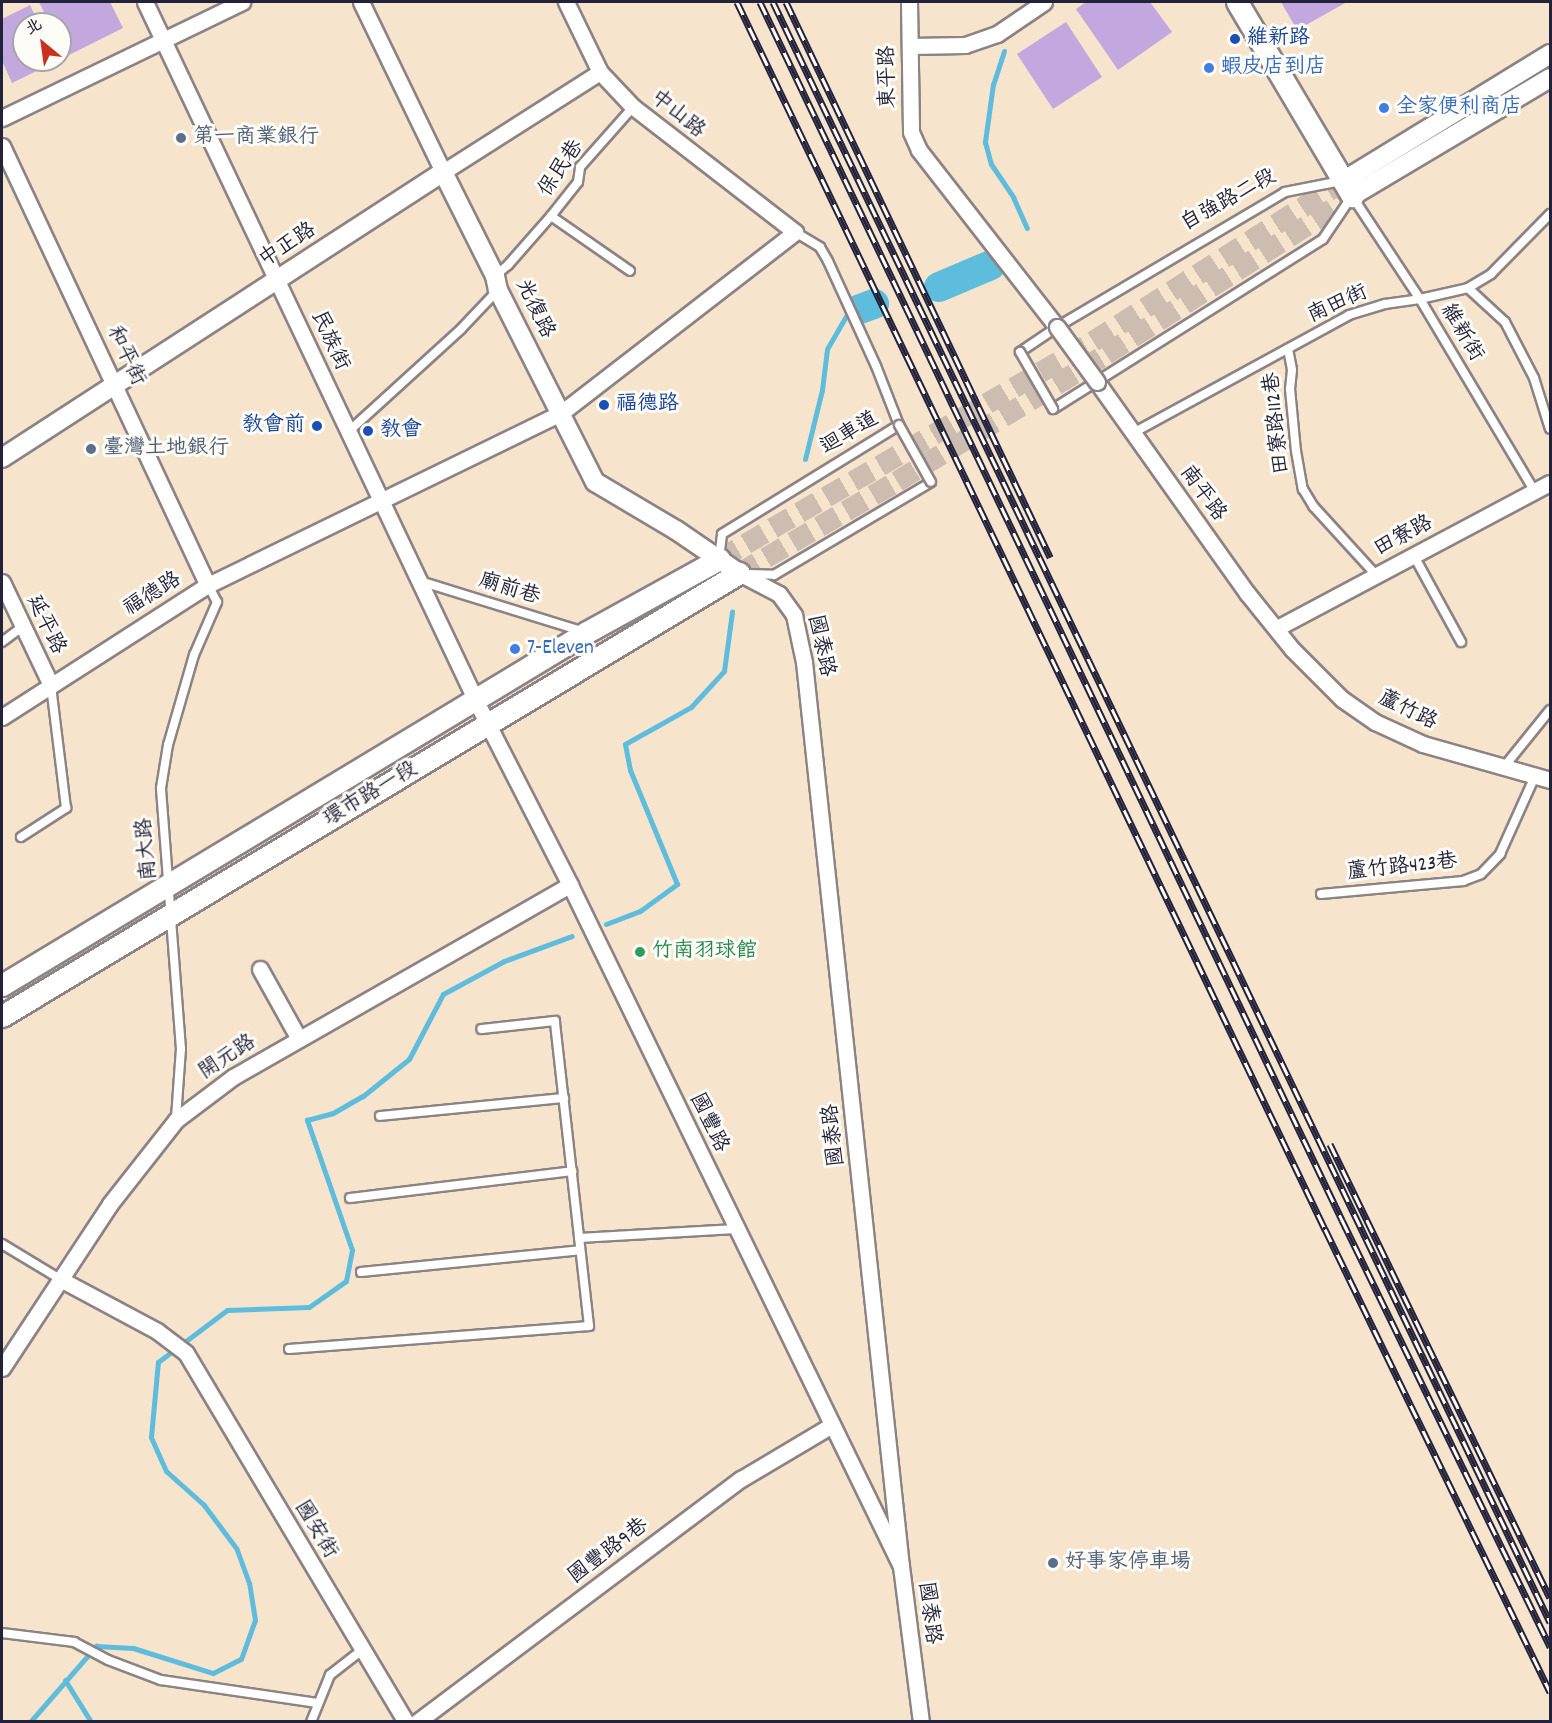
<!DOCTYPE html>
<html>
<head>
<meta charset="utf-8">
<style>
  body { margin:0 }
  #map { position:relative; width:1552px; height:1723px; overflow:hidden; background:#f7e4cd; font-family:Dekko,"LXGW WenKai TC",sans-serif }
  div>[style] { position:absolute }
  [style*='--x'] { left:calc(var(--x)*1px); top:calc(var(--y)*1px); width:calc(var(--w)*1px); rotate:calc(var(--a)*1deg) }
  .stream>* { height:5px; margin:-2.5px; padding:0 2.5px; transform-origin:2.5px; border-radius:2.5px; background:#5ebcdc }
  .river>* { height:30px; margin:-15px; padding:0 15px; transform-origin:15px; border-radius:15px; background:#5ebcdc }
  .building>* { inset:0; background:#c3a7df }
  .secondary-tunnel>* { height:21px; margin-top:-10.5px; transform-origin:0; background:repeating-linear-gradient(90deg,#ccbdb0 0 21px,transparent 0 31px) }
  .roads { filter:drop-shadow(2px 0 #8c8384) drop-shadow(-2px 0 #8c8384) drop-shadow(0 2px #8c8384) drop-shadow(0 -2px #8c8384) }
  .service>* { height:8px; margin:-4px; padding:0 4px; transform-origin:4px; border-radius:4px; background:#fff }
  .minor>* { height:15px; margin:-7.5px; padding:0 7.5px; transform-origin:7.5px; border-radius:7.5px; background:#fff }
  .tertiary>* { height:18px; margin:-9px; padding:0 9px; transform-origin:9px; border-radius:9px; background:#fff }
  .secondary>* { height:21px; margin:-10.5px; padding:0 10.5px; transform-origin:10.5px; border-radius:10.5px; background:#fff }
  .rail>* { height:7px; margin-top:-3.5px; transform-origin:0; background:repeating-linear-gradient(90deg,#fdfcf7 0 14px,#22223b 0 28px); box-sizing:border-box; border-block:2px solid #22223b }
  .bridges { filter:drop-shadow(2px 0 #8c8384) drop-shadow(-2px 0 #8c8384) drop-shadow(0 2px #8c8384) drop-shadow(0 -2px #8c8384) }
  .service-bridge>* { height:8px; margin:-4px; padding:0 4px; transform-origin:4px; border-radius:4px; background:#fff }
  .minor-bridge>* { height:15px; margin:-7.5px; padding:0 7.5px; transform-origin:7.5px; border-radius:7.5px; background:#fff }
  .dots>* { width:16px; height:16px; translate:-50% -50%; box-sizing:border-box; border:3px solid #fdfcf7; border-radius:50% }
  span { translate:-50% -50%; white-space:nowrap; text-align:center; line-height:1.15; -webkit-text-stroke:6px #fdfcf7; paint-order:stroke }
  .transit-label { font-size:21px; color:#164399 }
  .left { translate:0 -50%; text-align:left }
  .right { translate:-100% -50%; text-align:right }
  .shop-label { font-size:21px; color:#366cbe }
  .street-label { font-size:21px; color:#22223b }
  .service-label { font-size:21px; color:#4e5e75 }
  .leisure-label { font-size:21px; color:#27864d }
  .frame { position:absolute; inset:0; border:3px solid #22223b; pointer-events:none }
  .north { position:absolute; left:12px; top:12px; width:60px; height:60px; box-sizing:border-box; background:#fdfcf7; border:2px solid #a5a5ac; border-radius:50%; rotate:331deg; font-size:16px; font-weight:700; line-height:24px; text-align:center; color:#22223b }
  .north::after { content:''; display:block; margin:auto; width:21px; height:27px; background:#c8321e; clip-path:polygon(50% 0,100% 100%,50% 72%,0 100%) }
</style>
</head>
<body>
<div id="map">
  <div class="stream">
    <div style="--x:1004;--y:51;--w:35;--a:108"></div>
    <div style="--x:993;--y:84;--w:59;--a:97.9"></div>
    <div style="--x:985;--y:142;--w:23;--a:75"></div>
    <div style="--x:991;--y:164;--w:40;--a:56"></div>
    <div style="--x:1013;--y:197;--w:34;--a:66"></div>
    <div style="--x:805;--y:459;--w:71;--a:-76.2"></div>
    <div style="--x:822;--y:390;--w:41;--a:-83"></div>
    <div style="--x:827;--y:349;--w:39;--a:-60"></div>
    <div style="--x:606;--y:924;--w:36;--a:-21"></div>
    <div style="--x:640;--y:911;--w:46;--a:-36.1"></div>
    <div style="--x:677;--y:884;--w:123;--a:-112.4"></div>
    <div style="--x:630;--y:770;--w:26;--a:-101"></div>
    <div style="--x:625;--y:744;--w:76;--a:-29.3"></div>
    <div style="--x:691;--y:707;--w:49;--a:-47.5"></div>
    <div style="--x:724;--y:671;--w:60;--a:-82.3"></div>
    <div style="--x:65;--y:1680;--w:49;--a:58.2"></div>
    <div style="--x:30;--y:1722;--w:101;--a:-49"></div>
    <div style="--x:96;--y:1646;--w:37;--a:3"></div>
    <div style="--x:133;--y:1648;--w:84;--a:17.4"></div>
    <div style="--x:213;--y:1673;--w:31;--a:-27"></div>
    <div style="--x:241;--y:1659;--w:41;--a:-70.3"></div>
    <div style="--x:255;--y:1620;--w:37;--a:-99"></div>
    <div style="--x:249;--y:1583;--w:37;--a:-110"></div>
    <div style="--x:236;--y:1548;--w:54;--a:-126.7"></div>
    <div style="--x:204;--y:1505;--w:51;--a:-138.2"></div>
    <div style="--x:166;--y:1471;--w:37;--a:-114"></div>
    <div style="--x:151;--y:1437;--w:75;--a:-84.7"></div>
    <div style="--x:158;--y:1362;--w:86;--a:-37"></div>
    <div style="--x:227;--y:1310;--w:82;--a:-2.1"></div>
    <div style="--x:309;--y:1307;--w:45;--a:-35.1"></div>
    <div style="--x:346;--y:1281;--w:32;--a:-79"></div>
    <div style="--x:352;--y:1250;--w:138;--a:-109.1"></div>
    <div style="--x:307;--y:1120;--w:27;--a:-15"></div>
    <div style="--x:333;--y:1113;--w:34;--a:-30"></div>
    <div style="--x:363;--y:1096;--w:59;--a:-38.8"></div>
    <div style="--x:409;--y:1059;--w:73;--a:-62.4"></div>
    <div style="--x:443;--y:994;--w:69;--a:-28.4"></div>
    <div style="--x:504;--y:961;--w:72;--a:-20.2"></div>
  </div>
  <div class="river">
    <div style="--x:939;--y:287;--w:56;--a:-22.9"></div>
    <div style="--x:860;--y:309;--w:15;--a:-20"></div>
  </div>
  <div class="building">
    <div style="clip-path:polygon(39px 2px,110px 2px,123px 28px,67px 56px,60px 43px,60px 24px,50px 24px)"></div>
    <div style="clip-path:polygon(1086px 2px,1150px 2px,1172px 32px,1118px 70px,1076px 9px)"></div>
    <div style="clip-path:polygon(1281px 2px,1347px 2px,1297px 30px)"></div>
    <div style="clip-path:polygon(30px 5px,39px 24px,24px 24px,24px 60px,59px 60px,12px 83px,2px 61px,2px 19px)"></div>
    <div style="clip-path:polygon(1066px 22px,1102px 77px,1053px 109px,1017px 54px)"></div>
  </div>
  <div class="secondary-tunnel">
    <div style="--x:719;--y:559;--w:433;--a:-30.2"></div>
    <div style="--x:1093;--y:341;--w:297;--a:-32.6"></div>
    <div style="--x:739;--y:573;--w:183;--a:-30.2"></div>
    <div style="--x:897;--y:481;--w:245;--a:-31.3"></div>
    <div style="--x:1106;--y:354;--w:292;--a:-32.7"></div>
  </div>
  <div class="roads">
    <div class="service">
      <div style="--x:551;--y:216;--w:96;--a:34.8"></div>
      <div style="--x:496;--y:275;--w:16;--a:-40"></div>
      <div style="--x:508;--y:265;--w:65;--a:-48.7"></div>
      <div style="--x:551;--y:216;--w:43;--a:-51.5"></div>
      <div style="--x:578;--y:182;--w:15;--a:-82"></div>
      <div style="--x:580;--y:167;--w:80;--a:-48.5"></div>
      <div style="--x:1468;--y:288;--w:50;--a:42.6"></div>
      <div style="--x:1505;--y:322;--w:63;--a:62.6"></div>
      <div style="--x:1534;--y:378;--w:53;--a:72.6"></div>
      <div style="--x:1288;--y:349;--w:21;--a:79"></div>
      <div style="--x:1292;--y:370;--w:19;--a:96"></div>
      <div style="--x:1290;--y:389;--w:62;--a:84.5"></div>
      <div style="--x:1296;--y:451;--w:39;--a:80"></div>
      <div style="--x:1303;--y:489;--w:21;--a:59"></div>
      <div style="--x:1314;--y:507;--w:93;--a:47.6"></div>
      <div style="--x:1020;--y:352;--w:45;--a:-34"></div>
      <div style="--x:1057;--y:327;--w:265;--a:-30.6"></div>
      <div style="--x:1285;--y:192;--w:57;--a:-11.1"></div>
      <div style="--x:1053;--y:409;--w:319;--a:-32.2"></div>
      <div style="--x:1323;--y:239;--w:52;--a:-56"></div>
      <div style="--x:1352;--y:196;--w:123;--a:56.6"></div>
      <div style="--x:1420;--y:299;--w:225;--a:59.2"></div>
      <div style="--x:348;--y:432;--w:153;--a:-42.3"></div>
      <div style="--x:461;--y:329;--w:52;--a:-46.5"></div>
      <div style="--x:1133;--y:433;--w:246;--a:-28.6"></div>
      <div style="--x:1349;--y:315;--w:38;--a:-17"></div>
      <div style="--x:1385;--y:304;--w:35;--a:-8"></div>
      <div style="--x:1420;--y:299;--w:49;--a:-12.9"></div>
      <div style="--x:1468;--y:288;--w:27;--a:-31"></div>
      <div style="--x:1491;--y:274;--w:84;--a:-45.5"></div>
      <div style="--x:1414;--y:556;--w:98;--a:61.3"></div>
      <div style="--x:719;--y:559;--w:25;--a:-83"></div>
      <div style="--x:722;--y:534;--w:208;--a:-31.6"></div>
      <div style="--x:899;--y:425;--w:63;--a:-111.3"></div>
      <div style="--x:876;--y:366;--w:115;--a:-114.6"></div>
      <div style="--x:828;--y:261;--w:16;--a:-120"></div>
      <div style="--x:820;--y:247;--w:29;--a:-149"></div>
      <div style="--x:749;--y:574;--w:25;--a:2"></div>
      <div style="--x:774;--y:575;--w:182;--a:-30.6"></div>
      <div style="--x:420;--y:581;--w:170;--a:17.2"></div>
      <div style="--x:2;--y:642;--w:26;--a:-37"></div>
      <div style="--x:1504;--y:767;--w:73;--a:-51.1"></div>
      <div style="--x:21;--y:837;--w:54;--a:-32.8"></div>
      <div style="--x:66;--y:808;--w:124;--a:-97"></div>
      <div style="--x:1321;--y:894;--w:143;--a:-5.2"></div>
      <div style="--x:1463;--y:881;--w:19;--a:-21"></div>
      <div style="--x:1481;--y:874;--w:28;--a:-46"></div>
      <div style="--x:1500;--y:854;--w:85;--a:-65.8"></div>
      <div style="--x:380;--y:1116;--w:185;--a:-5.6"></div>
      <div style="--x:176;--y:1118;--w:69;--a:-85.9"></div>
      <div style="--x:181;--y:1049;--w:262;--a:-94.4"></div>
      <div style="--x:161;--y:788;--w:44;--a:-80.8"></div>
      <div style="--x:168;--y:745;--w:94;--a:-73.9"></div>
      <div style="--x:194;--y:655;--w:58;--a:-66.5"></div>
      <div style="--x:217;--y:602;--w:19;--a:-118"></div>
      <div style="--x:350;--y:1198;--w:224;--a:-6.9"></div>
      <div style="--x:579;--y:1238;--w:157;--a:-3.3"></div>
      <div style="--x:2;--y:1244;--w:68;--a:31.1"></div>
      <div style="--x:361;--y:1272;--w:220;--a:-5.7"></div>
      <div style="--x:289;--y:1349;--w:301;--a:-4.4"></div>
      <div style="--x:589;--y:1326;--w:307;--a:-96.4"></div>
      <div style="--x:555;--y:1021;--w:74;--a:173.8"></div>
      <div style="--x:2;--y:1633;--w:73;--a:7.1"></div>
      <div style="--x:74;--y:1642;--w:38;--a:28"></div>
      <div style="--x:108;--y:1660;--w:57;--a:20.7"></div>
      <div style="--x:161;--y:1680;--w:158;--a:8.4"></div>
      <div style="--x:311;--y:1722;--w:51;--a:-68"></div>
      <div style="--x:330;--y:1675;--w:41;--a:-38"></div>
    </div>
    <div class="minor">
      <div style="--x:145;--y:2;--w:771;--a:64.66"></div>
      <div style="--x:475;--y:699;--w:209;--a:62.9"></div>
      <div style="--x:570;--y:885;--w:757;--a:64.08"></div>
      <div style="--x:361;--y:2;--w:189;--a:64.2"></div>
      <div style="--x:443;--y:172;--w:186;--a:-32.5"></div>
      <div style="--x:909;--y:2;--w:130;--a:89.1"></div>
      <div style="--x:911;--y:132;--w:20;--a:66"></div>
      <div style="--x:919;--y:150;--w:224;--a:52.1"></div>
      <div style="--x:910;--y:46;--w:55;--a:-1"></div>
      <div style="--x:965;--y:45;--w:34;--a:-19"></div>
      <div style="--x:997;--y:34;--w:57;--a:-34.2"></div>
      <div style="--x:2;--y:118;--w:267;--a:-25.8"></div>
      <div style="--x:2;--y:146;--w:485;--a:64.9"></div>
      <div style="--x:1097;--y:382;--w:259;--a:54.6"></div>
      <div style="--x:1247;--y:593;--w:72;--a:51.2"></div>
      <div style="--x:1292;--y:649;--w:71;--a:45"></div>
      <div style="--x:1342;--y:699;--w:40;--a:34.9"></div>
      <div style="--x:1375;--y:722;--w:53;--a:24.6"></div>
      <div style="--x:1423;--y:744;--w:132;--a:15.8"></div>
      <div style="--x:739;--y:573;--w:45;--a:27.7"></div>
      <div style="--x:779;--y:594;--w:26;--a:54"></div>
      <div style="--x:794;--y:615;--w:48;--a:78"></div>
      <div style="--x:804;--y:662;--w:909;--a:83.88"></div>
      <div style="--x:901;--y:1566;--w:157;--a:82.7"></div>
      <div style="--x:2;--y:582;--w:114;--a:64.6"></div>
      <div style="--x:1277;--y:628;--w:309;--a:-28"></div>
      <div style="--x:2;--y:717;--w:245;--a:-32.7"></div>
      <div style="--x:208;--y:585;--w:393;--a:-26"></div>
      <div style="--x:561;--y:413;--w:296;--a:-37.7"></div>
      <div style="--x:795;--y:232;--w:205;--a:-142.3"></div>
      <div style="--x:633;--y:107;--w:48;--a:-133.3"></div>
      <div style="--x:600;--y:72;--w:78;--a:-115.9"></div>
      <div style="--x:260;--y:969;--w:80;--a:60.9"></div>
      <div style="--x:60;--y:1279;--w:110;--a:28.2"></div>
      <div style="--x:157;--y:1331;--w:36;--a:37"></div>
      <div style="--x:186;--y:1353;--w:430;--a:59.2"></div>
      <div style="--x:2;--y:1368;--w:196;--a:-56.6"></div>
      <div style="--x:110;--y:1204;--w:107;--a:-51.8"></div>
      <div style="--x:176;--y:1120;--w:71;--a:-37"></div>
      <div style="--x:233;--y:1077;--w:388;--a:-29.7"></div>
      <div style="--x:417;--y:1722;--w:405;--a:-36.9"></div>
      <div style="--x:741;--y:1479;--w:106;--a:-30.7"></div>
    </div>
    <div class="tertiary">
      <div style="--x:1343;--y:181;--w:243;--a:-31.5"></div>
      <div style="--x:1352;--y:196;--w:230;--a:-30.8"></div>
      <div style="--x:2;--y:458;--w:526;--a:-32.96"></div>
      <div style="--x:443;--y:172;--w:116;--a:63.4"></div>
      <div style="--x:495;--y:276;--w:14;--a:78"></div>
      <div style="--x:498;--y:290;--w:215;--a:63.2"></div>
      <div style="--x:595;--y:482;--w:94;--a:30.7"></div>
      <div style="--x:676;--y:530;--w:76;--a:34.3"></div>
    </div>
    <div class="secondary">
      <div style="--x:1237;--y:2;--w:226;--a:59.3"></div>
      <div style="--x:2;--y:985;--w:683;--a:-31.11"></div>
      <div style="--x:587;--y:632;--w:151;--a:-28.9"></div>
      <div style="--x:2;--y:1016;--w:860;--a:-31.01"></div>
    </div>
  </div>
  <div class="rail">
    <div style="--x:737;--y:2;--w:1361;--a:64.4"></div>
    <div style="--x:1325;--y:1229;--w:515;--a:64.08"></div>
    <div style="--x:760;--y:2;--w:1350;--a:64.46"></div>
    <div style="--x:1342;--y:1220;--w:475;--a:64"></div>
    <div style="--x:773;--y:2;--w:1797;--a:64.38"></div>
    <div style="--x:786;--y:2;--w:615;--a:64.56"></div>
    <div style="--x:1330;--y:1144;--w:504;--a:64.15"></div>
  </div>
  <div class="bridges">
    <div class="service-bridge">
      <div style="--x:1020;--y:352;--w:66;--a:59.9"></div>
      <div style="--x:899;--y:425;--w:65;--a:60.7"></div>
    </div>
    <div class="minor-bridge">
      <div style="--x:1057;--y:327;--w:68;--a:54"></div>
    </div>
  </div>
  <div class="dots">
    <div style="left:1235px;top:39px;background:#1a4fb4"></div>
    <div style="left:1209px;top:68px;background:#3f7fe0"></div>
    <div style="left:1384px;top:108px;background:#3f7fe0"></div>
    <div style="left:181px;top:138px;background:#5c6f8a"></div>
    <div style="left:604px;top:405px;background:#1a4fb4"></div>
    <div style="left:317px;top:426px;background:#1a4fb4"></div>
    <div style="left:368px;top:431px;background:#1a4fb4"></div>
    <div style="left:91px;top:449px;background:#5c6f8a"></div>
    <div style="left:515px;top:649px;background:#3f7fe0"></div>
    <div style="left:640px;top:952px;background:#2e9e5b"></div>
    <div style="left:1053px;top:1563px;background:#5c6f8a"></div>
  </div>
  <div class="transit-label">
    <span class="left" style="left:1247px;top:39px">維新路</span>
    <span class="left" style="left:616px;top:405px">福德路</span>
    <span class="right" style="left:305px;top:426px">教會前</span>
    <span class="left" style="left:380px;top:431px">教會</span>
  </div>
  <div class="shop-label">
    <span class="left" style="left:1221px;top:68px">蝦皮店到店</span>
    <span class="left" style="left:1396px;top:108px">全家便利商店</span>
    <span class="left" style="left:527px;top:649px">7-Eleven</span>
  </div>
  <div class="street-label">
    <span style="left:889px;top:77px;rotate:-91deg">東平路</span>
    <span style="left:677px;top:115px;rotate:39deg">中山路</span>
    <span style="left:562px;top:169px;rotate:-56deg">保民巷</span>
    <span style="left:1229px;top:201px;rotate:-29deg">自強路二段</span>
    <span style="left:288px;top:246px;rotate:-33deg">中正路</span>
    <span style="left:1338px;top:305px;rotate:-24deg">南田街</span>
    <span style="left:534px;top:309px;rotate:64deg">光復路</span>
    <span style="left:1461px;top:333px;rotate:59deg">維新街</span>
    <span style="left:329px;top:341px;rotate:65deg">民族街</span>
    <span style="left:125px;top:356px;rotate:65deg">和平街</span>
    <span style="left:1278px;top:423px;rotate:-96deg">田寮路112巷</span>
    <span style="left:850px;top:434px;rotate:-31deg">迴車道</span>
    <span style="left:1202px;top:494px;rotate:54deg">南平路</span>
    <span style="left:1404px;top:537px;rotate:-28deg">田寮路</span>
    <span style="left:509px;top:590px;rotate:17deg">廟前巷</span>
    <span style="left:153px;top:595px;rotate:-32deg">福德路</span>
    <span style="left:45px;top:625px;rotate:64deg">延平路</span>
    <span style="left:820px;top:646px;rotate:78deg">國泰路</span>
    <span style="left:1407px;top:711px;rotate:26deg">蘆竹路</span>
    <span style="left:371px;top:795px;rotate:-31deg">環市路一段</span>
    <span style="left:148px;top:849px;rotate:-95deg">南大路</span>
    <span style="left:1402px;top:868px;rotate:-6deg">蘆竹路423巷</span>
    <span style="left:228px;top:1058px;rotate:-33deg">開元路</span>
    <span style="left:708px;top:1123px;rotate:64deg">國豐路</span>
    <span style="left:835px;top:1135px;rotate:-96deg">國泰路</span>
    <span style="left:315px;top:1530px;rotate:59deg">國安街</span>
    <span style="left:609px;top:1552px;rotate:-37deg">國豐路9巷</span>
    <span style="left:928px;top:1613px;rotate:83deg">國泰路</span>
  </div>
  <div class="service-label">
    <span class="left" style="left:193px;top:138px">第一商業銀行</span>
    <span class="left" style="left:103px;top:449px">臺灣土地銀行</span>
    <span class="left" style="left:1065px;top:1563px">好事家停車場</span>
  </div>
  <div class="leisure-label">
    <span class="left" style="left:652px;top:952px">竹南羽球館</span>
  </div>
  <div class="frame"></div>
  <div class="north">北</div>
</div>
</body>
</html>
